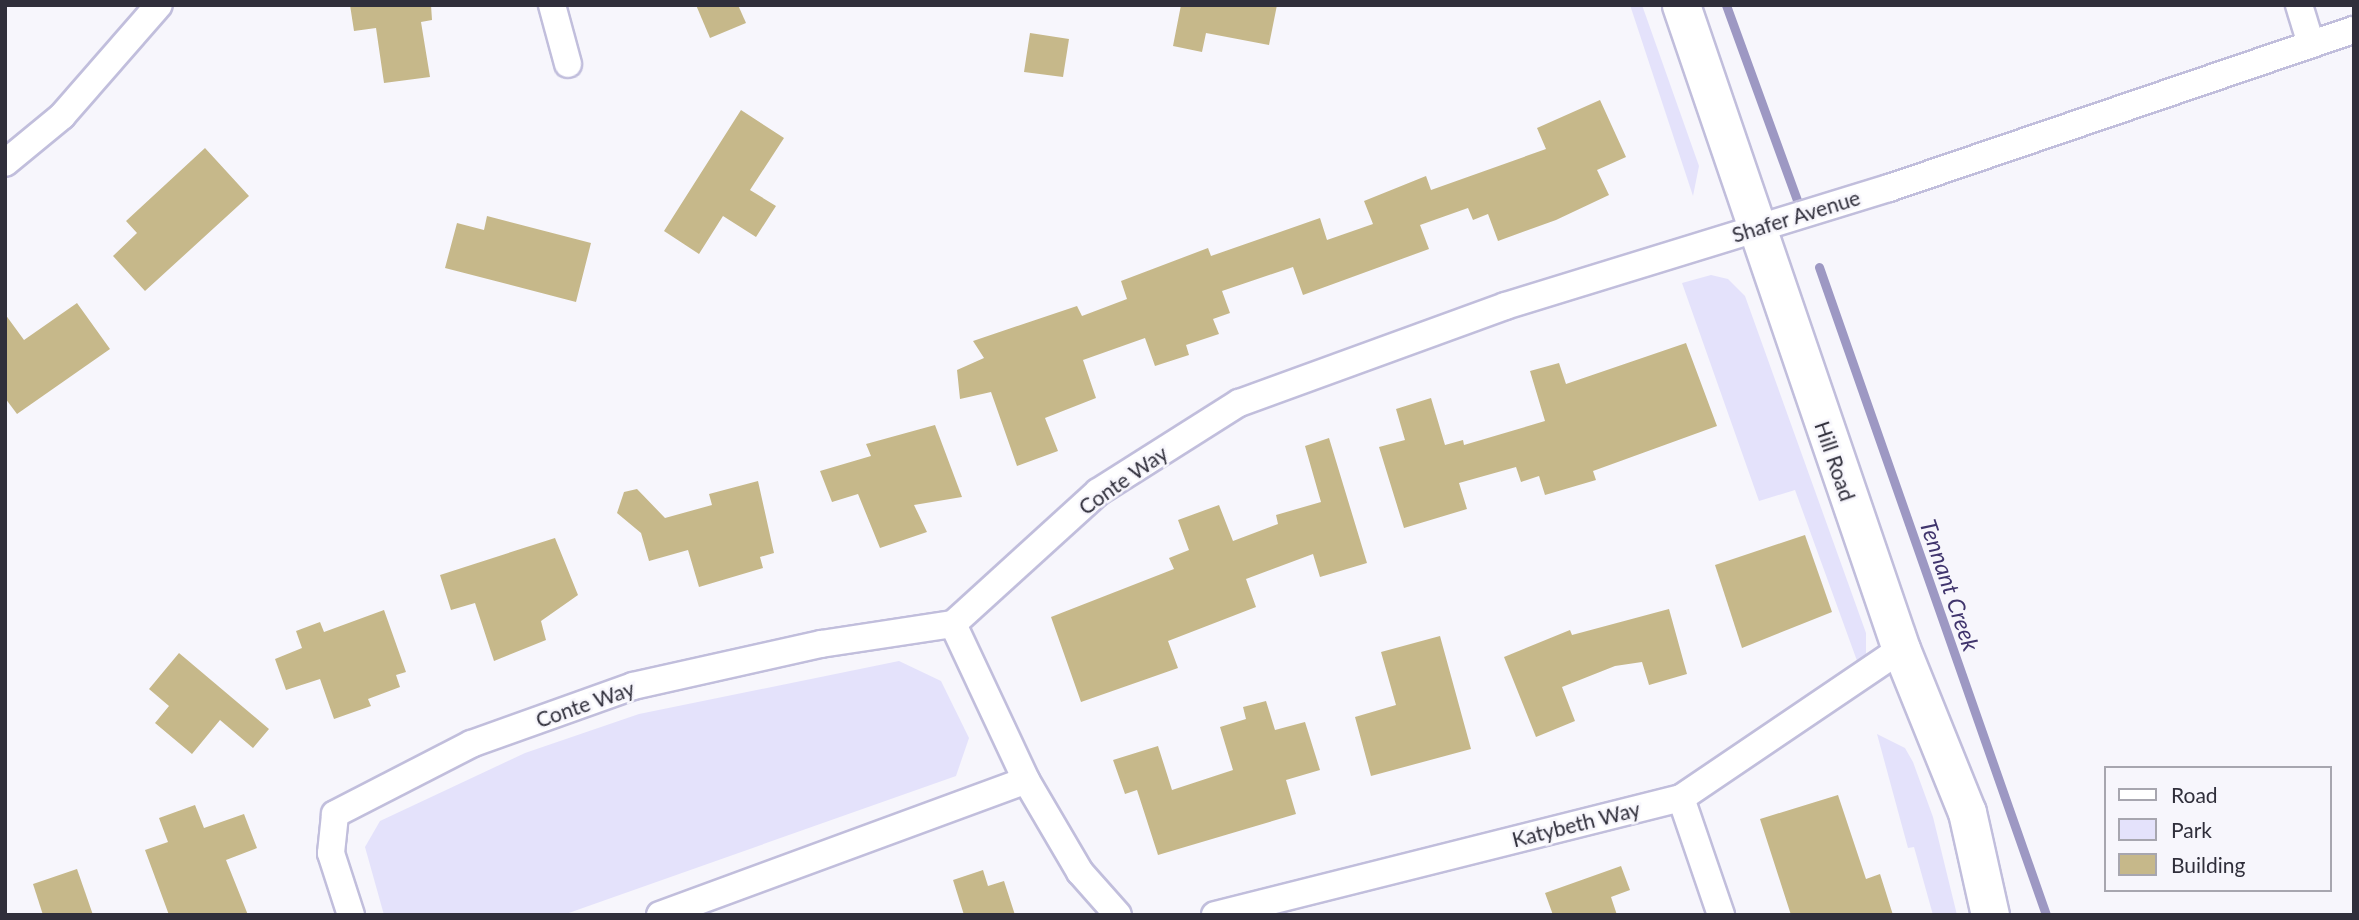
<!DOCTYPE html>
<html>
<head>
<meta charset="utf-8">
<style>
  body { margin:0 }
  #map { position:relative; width:2359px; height:920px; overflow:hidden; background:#f7f6fc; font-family:Lato,sans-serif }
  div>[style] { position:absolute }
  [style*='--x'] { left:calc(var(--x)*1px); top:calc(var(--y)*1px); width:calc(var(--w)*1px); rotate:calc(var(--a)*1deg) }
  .green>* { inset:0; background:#e4e2fb }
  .stream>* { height:9px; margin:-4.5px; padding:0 4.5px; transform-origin:4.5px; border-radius:4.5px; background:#9d98c3 }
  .building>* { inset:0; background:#c6b88a }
  .roads { filter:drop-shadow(2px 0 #c1bedc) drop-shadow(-2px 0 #c1bedc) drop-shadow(0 2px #c1bedc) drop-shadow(0 -2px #c1bedc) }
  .street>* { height:26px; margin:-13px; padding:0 13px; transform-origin:13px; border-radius:13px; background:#fff }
  .secondary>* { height:37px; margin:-18.5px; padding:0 18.5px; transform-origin:18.5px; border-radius:18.5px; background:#fff }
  span { translate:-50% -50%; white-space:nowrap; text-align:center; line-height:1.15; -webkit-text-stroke:5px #f7f6fc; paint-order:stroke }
  .street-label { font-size:21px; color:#302f3b }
  .water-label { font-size:23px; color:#40356d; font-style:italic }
  .frame { position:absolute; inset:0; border:7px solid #302f3b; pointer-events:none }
  .legend { position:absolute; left:2104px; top:766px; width:228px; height:126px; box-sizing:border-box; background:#f7f6fc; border:2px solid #a7a6af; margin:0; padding:9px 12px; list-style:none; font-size:21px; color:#302f3b }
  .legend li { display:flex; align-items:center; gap:14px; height:35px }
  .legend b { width:35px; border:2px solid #a7a6af }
</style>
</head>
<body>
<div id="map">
  <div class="green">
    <div style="clip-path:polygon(1630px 5px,1642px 5px,1699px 166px,1693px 196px)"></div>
    <div style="clip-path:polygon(1711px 275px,1728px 279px,1745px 296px,1866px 633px,1866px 658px,1860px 669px,1795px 490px,1759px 501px,1682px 283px)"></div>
    <div style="clip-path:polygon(899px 661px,941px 681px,969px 738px,956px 776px,563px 915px,384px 915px,365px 847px,380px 821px,525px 753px,639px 714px)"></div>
    <div style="clip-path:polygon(1877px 734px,1905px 748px,1913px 762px,1933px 817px,1957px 915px,1933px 915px,1914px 847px,1908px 848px)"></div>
  </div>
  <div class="stream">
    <div style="--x:1726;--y:5;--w:219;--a:70"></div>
    <div style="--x:1819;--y:267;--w:687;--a:70.69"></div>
  </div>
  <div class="building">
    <div style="clip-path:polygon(350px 5px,431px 5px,432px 20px,421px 22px,430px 77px,384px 83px,376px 28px,354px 31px)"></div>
    <div style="clip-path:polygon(696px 5px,738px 5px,746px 23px,710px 38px)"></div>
    <div style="clip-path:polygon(1181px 5px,1277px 5px,1269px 45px,1206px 33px,1202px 52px,1173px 46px)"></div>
    <div style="clip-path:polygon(1030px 33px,1069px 39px,1063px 77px,1024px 72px)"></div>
    <div style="clip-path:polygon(1600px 100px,1626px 157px,1597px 170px,1609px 195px,1556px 220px,1498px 241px,1488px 214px,1473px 220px,1468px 208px,1420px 225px,1429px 249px,1303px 295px,1293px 267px,1222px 291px,1230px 313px,1213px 319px,1219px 334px,1186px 345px,1189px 355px,1155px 366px,1145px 338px,1083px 360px,1096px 398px,1045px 418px,1058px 451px,1017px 466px,991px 392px,960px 399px,957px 370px,984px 358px,973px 341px,1077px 306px,1082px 316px,1127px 299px,1121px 281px,1208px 248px,1211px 256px,1320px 218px,1327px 240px,1373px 224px,1364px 201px,1426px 176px,1431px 190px,1546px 149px,1537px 128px)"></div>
    <div style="clip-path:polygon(741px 110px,784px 138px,750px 190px,776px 206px,756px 237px,723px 216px,699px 254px,664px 231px)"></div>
    <div style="clip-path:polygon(205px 148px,249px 196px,145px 291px,113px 256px,137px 233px,126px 221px)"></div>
    <div style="clip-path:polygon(487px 216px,591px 243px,576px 302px,445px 268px,457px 223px,484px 230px)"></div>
    <div style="clip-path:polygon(77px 303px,110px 349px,17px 414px,5px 398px,5px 314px,24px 340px)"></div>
    <div style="clip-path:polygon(1686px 343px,1717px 426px,1593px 471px,1596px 480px,1545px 495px,1539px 476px,1521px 482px,1516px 467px,1459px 483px,1467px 509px,1404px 528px,1379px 447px,1405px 440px,1396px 409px,1431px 398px,1445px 445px,1463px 440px,1464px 445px,1545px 421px,1530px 371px,1559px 363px,1566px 384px)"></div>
    <div style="clip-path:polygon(935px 425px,962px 497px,914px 505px,927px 532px,880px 548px,858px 494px,832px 502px,820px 471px,871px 456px,866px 444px)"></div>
    <div style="clip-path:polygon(1329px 438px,1367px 563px,1320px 577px,1313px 554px,1246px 579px,1256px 607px,1168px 641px,1178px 668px,1081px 702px,1051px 617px,1174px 569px,1169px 558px,1189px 550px,1178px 520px,1219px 505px,1233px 541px,1278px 524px,1276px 515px,1321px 502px,1305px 446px)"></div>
    <div style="clip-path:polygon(758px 481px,774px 553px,760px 557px,763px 568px,699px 587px,688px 550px,649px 561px,641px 533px,617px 513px,624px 492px,637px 489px,665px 518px,712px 505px,709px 494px)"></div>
    <div style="clip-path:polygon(1805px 535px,1832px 612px,1742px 648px,1715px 565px)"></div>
    <div style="clip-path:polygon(555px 538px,578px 595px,541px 621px,546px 640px,494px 661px,475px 603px,451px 610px,440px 575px)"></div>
    <div style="clip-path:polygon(1669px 609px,1687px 674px,1649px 685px,1642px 662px,1615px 666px,1562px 687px,1575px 721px,1536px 737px,1504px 657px,1570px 630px,1572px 635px)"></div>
    <div style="clip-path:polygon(384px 610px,406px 672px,396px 675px,400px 687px,368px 699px,371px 706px,334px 719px,320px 679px,286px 690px,275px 659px,302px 648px,296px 631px,320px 622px,324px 632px)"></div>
    <div style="clip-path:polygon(1440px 636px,1471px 749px,1371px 776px,1355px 717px,1396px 705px,1381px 652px)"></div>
    <div style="clip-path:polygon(179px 653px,269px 729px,253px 748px,220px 720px,192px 754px,155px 723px,169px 706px,149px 689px)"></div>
    <div style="clip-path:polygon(1266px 701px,1275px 730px,1305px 722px,1320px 770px,1286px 780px,1296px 814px,1158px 855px,1137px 790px,1125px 794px,1113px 760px,1158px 746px,1172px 790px,1233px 770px,1220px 727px,1246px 719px,1243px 707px)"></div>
    <div style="clip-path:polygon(1838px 795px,1866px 879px,1880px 874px,1893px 915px,1791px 915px,1760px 819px)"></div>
    <div style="clip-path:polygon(195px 805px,204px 828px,244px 814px,257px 848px,226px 860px,248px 915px,169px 915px,145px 850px,168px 842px,159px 818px)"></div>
    <div style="clip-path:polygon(1621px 866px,1630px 890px,1611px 897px,1617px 915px,1553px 915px,1545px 893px)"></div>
    <div style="clip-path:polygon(77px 869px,93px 915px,43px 915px,33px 884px)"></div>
    <div style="clip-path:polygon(983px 870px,988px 886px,1004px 881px,1015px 915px,964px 915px,953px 880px)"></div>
  </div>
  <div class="roads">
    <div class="street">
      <div style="--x:552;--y:5;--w:61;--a:74.8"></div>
      <div style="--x:2299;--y:5;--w:41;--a:72.9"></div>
      <div style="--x:5;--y:163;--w:74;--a:-39.5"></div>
      <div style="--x:62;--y:116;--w:147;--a:-48.9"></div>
      <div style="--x:953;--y:624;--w:196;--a:-42.3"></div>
      <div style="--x:1098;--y:492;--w:167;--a:-32.3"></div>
      <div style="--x:1239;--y:403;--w:283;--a:-20"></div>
      <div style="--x:1505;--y:306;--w:402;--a:-17.1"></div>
      <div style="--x:1889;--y:188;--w:491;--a:-18.8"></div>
      <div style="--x:1681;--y:798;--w:124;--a:71.1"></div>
      <div style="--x:351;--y:915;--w:65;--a:-107.9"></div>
      <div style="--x:331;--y:853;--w:39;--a:-84"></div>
      <div style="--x:335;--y:814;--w:153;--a:-27.2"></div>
      <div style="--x:471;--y:744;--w:172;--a:-19.7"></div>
      <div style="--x:633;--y:686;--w:193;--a:-12.6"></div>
      <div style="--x:821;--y:644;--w:134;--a:-8.6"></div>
      <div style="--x:953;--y:624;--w:172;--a:64.9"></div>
      <div style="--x:660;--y:915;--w:390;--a:-20.2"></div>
      <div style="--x:1026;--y:780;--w:107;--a:59.6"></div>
      <div style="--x:1080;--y:872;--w:57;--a:48.5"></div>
      <div style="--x:1215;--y:915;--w:480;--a:-14.1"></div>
      <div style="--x:1681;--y:798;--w:266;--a:-34.1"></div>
    </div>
    <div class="secondary">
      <div style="--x:1681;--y:5;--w:681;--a:71.14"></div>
      <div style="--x:1901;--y:649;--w:176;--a:68"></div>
      <div style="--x:1967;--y:812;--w:106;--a:77.4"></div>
    </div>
  </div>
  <div class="street-label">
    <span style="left:1796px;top:216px;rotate:-17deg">Shafer Avenue</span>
    <span style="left:1835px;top:461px;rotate:71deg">Hill Road</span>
    <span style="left:1123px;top:480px;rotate:-35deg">Conte Way</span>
    <span style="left:585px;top:704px;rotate:-19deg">Conte Way</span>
    <span style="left:1576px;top:824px;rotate:-14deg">Katybeth Way</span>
  </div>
  <div class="water-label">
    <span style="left:1950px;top:585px;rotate:71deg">Tennant Creek</span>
  </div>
  <div class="frame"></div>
  <ul class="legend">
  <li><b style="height:9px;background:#fff"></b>Road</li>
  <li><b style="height:19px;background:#e4e2fb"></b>Park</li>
  <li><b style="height:19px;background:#c6b88a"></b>Building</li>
  </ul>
</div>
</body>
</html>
